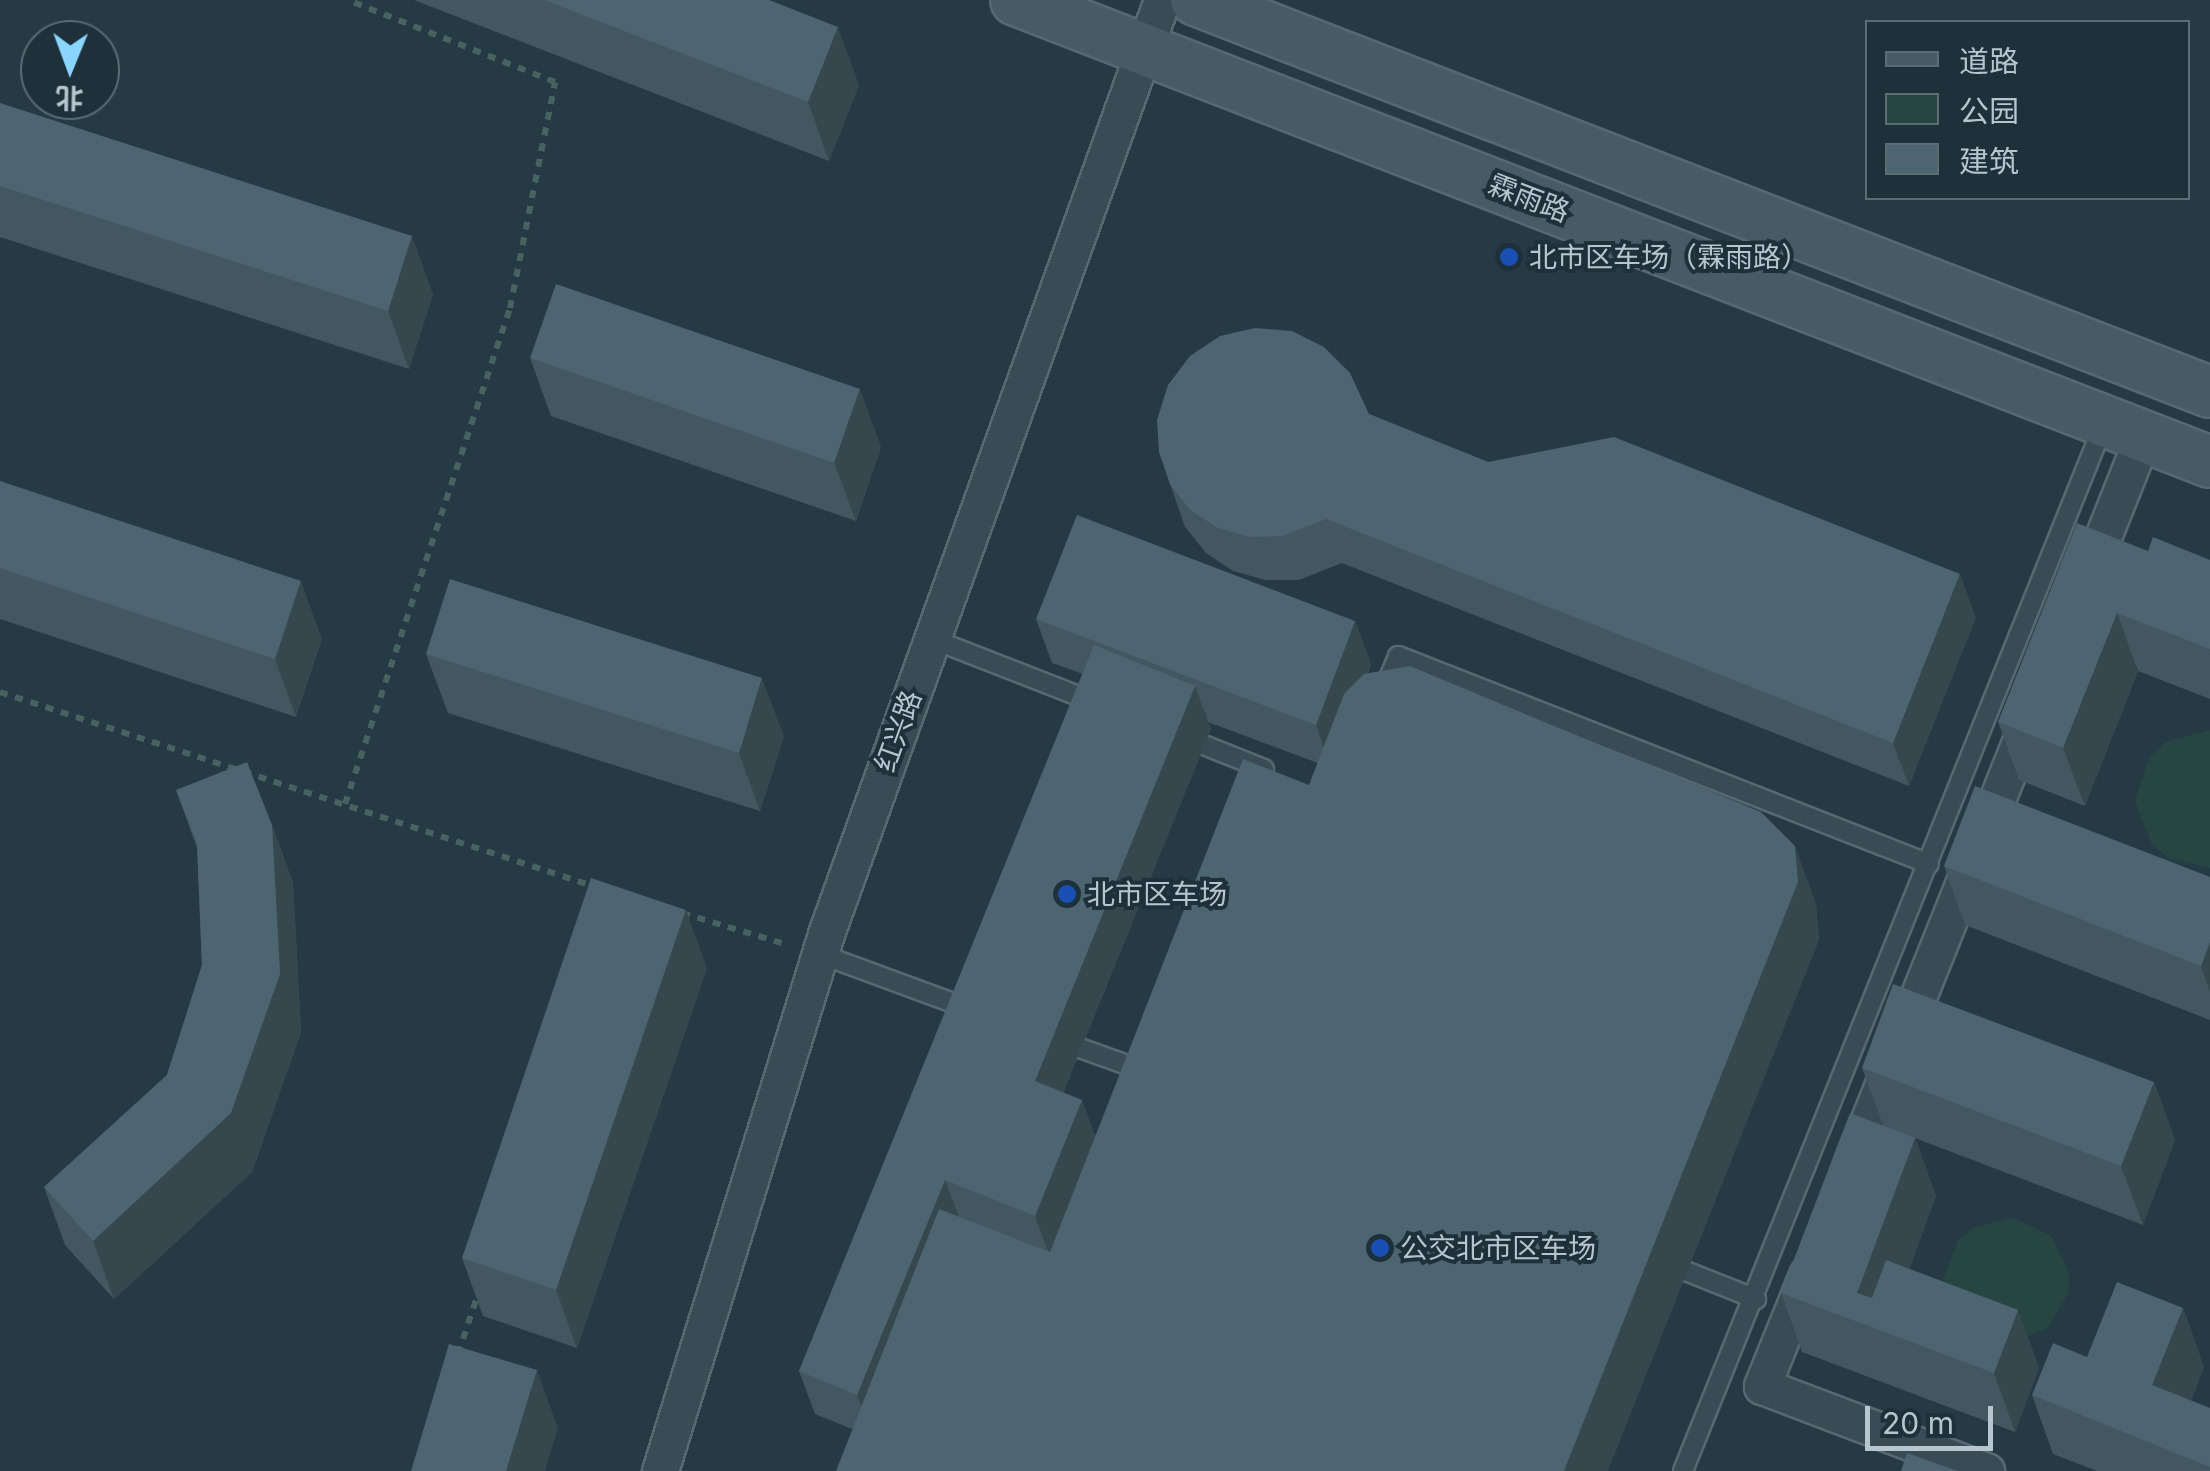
<!DOCTYPE html>
<html>
<head>
<meta charset="utf-8">
<style>
  body { margin:0 }
  #map { position:relative; width:2210px; height:1471px; overflow:hidden; background:#253a45; font-family:Inter,"Noto Sans SC",sans-serif }
  div>[style] { position:absolute }
  [style*='--x'] { left:calc(var(--x)*1px); top:calc(var(--y)*1px); width:calc(var(--w)*1px); rotate:calc(var(--a)*1deg) }
  .green>* { inset:0; background:#274641 }
  .path>* { height:6px; margin-top:-3px; transform-origin:0; background:repeating-linear-gradient(90deg,#47635f 0 8px,transparent 0 16px) }
  .roads { filter:drop-shadow(2px 0 #586871) drop-shadow(-2px 0 #586871) drop-shadow(0 2px #586871) drop-shadow(0 -2px #586871) }
  .lane>* { height:18px; margin:-9px; padding:0 9px; transform-origin:9px; border-radius:9px; background:#394b54 }
  .street>* { height:35px; margin:-17.5px; padding:0 17.5px; transform-origin:17.5px; border-radius:17.5px; background:#394b54 }
  .secondary>* { height:50px; margin:-25px; padding:0 25px; transform-origin:25px; border-radius:25px; background:#475b67 }
  .wall>* { inset:0; background:#425760 }
  .shaded-wall>* { inset:0; background:#36474e }
  .building>* { inset:0; background:#4d6570 }
  .dots>* { width:28px; height:28px; translate:-50% -50%; box-sizing:border-box; border:5px solid #1e3039; border-radius:50% }
  span { translate:-50% -50%; white-space:nowrap; text-align:center; line-height:1.15; -webkit-text-stroke:8px #1e3039; paint-order:stroke }
  .street-label { font-size:28px; color:#b7c5ce }
  .poi-label { font-size:28px; color:#b7c5ce }
  .left { translate:0 -50%; text-align:left }
  .legend { position:absolute; left:1865px; top:20px; width:325px; height:180px; box-sizing:border-box; background:#1e3039; border:2px solid #5b6c75; margin:0; padding:12px 18px; list-style:none; font-size:30px; color:#b7c5ce }
  .legend li { display:flex; align-items:center; gap:20px; height:50px }
  .legend b { width:50px; border:2px solid #5b6c75 }
  .north { position:absolute; left:20px; top:20px; width:100px; height:100px; box-sizing:border-box; background:#1e3039; border:2px solid #5b6c75; border-radius:50%; rotate:181deg; font-size:28px; font-weight:700; line-height:40px; text-align:center; color:#b7c5ce }
  .north::after { content:''; display:block; margin:auto; width:35px; height:45px; background:#8ad5ff; clip-path:polygon(50% 0,100% 100%,50% 72%,0 100%) }
  .scale { position:absolute; left:1865px; top:1406px; width:128px; height:45px; box-sizing:border-box; border:5px solid #b7c5ce; border-top:0; padding-left:12px; font-size:30px; line-height:35px; white-space:nowrap; color:#b7c5ce; -webkit-text-stroke:8px #1e3039; paint-order:stroke }
</style>
</head>
<body>
<div id="map">
  <div class="green">
    <div style="clip-path:polygon(2210px 730px,2210px 868px,2168px 858px,2151px 843px,2135px 801px,2149px 758px,2166px 742px)"></div>
    <div style="clip-path:polygon(2014px 1218px,2051px 1236px,2069px 1272px,2068px 1293px,2048px 1328px,2010px 1343px,1946px 1299px,1944px 1278px,1958px 1240px,1974px 1227px)"></div>
  </div>
  <div class="path">
    <div style="--x:0;--y:692;--w:624;--a:18.12"></div>
    <div style="--x:345;--y:804;--w:523;--a:-71.6"></div>
    <div style="--x:510;--y:308;--w:230;--a:-78.7"></div>
    <div style="--x:555;--y:82;--w:223;--a:-158.4"></div>
    <div style="--x:682;--y:913;--w:108;--a:16.8"></div>
    <div style="--x:458;--y:1354;--w:63;--a:-71.6"></div>
  </div>
  <div class="roads">
    <div class="lane">
      <div style="--x:932;--y:639;--w:176;--a:21.3"></div>
      <div style="--x:1383;--y:692;--w:39;--a:-67"></div>
      <div style="--x:1398;--y:656;--w:570;--a:21.39"></div>
      <div style="--x:1186;--y:738;--w:84;--a:21.7"></div>
      <div style="--x:820;--y:954;--w:162;--a:20.2"></div>
      <div style="--x:1063;--y:1042;--w:89;--a:19.7"></div>
      <div style="--x:1668;--y:1264;--w:95;--a:21.7"></div>
      <div style="--x:1683;--y:1471;--w:1126;--a:-68.1"></div>
    </div>
    <div class="street">
      <div style="--x:2087;--y:577;--w:152;--a:-68.3"></div>
      <div style="--x:1852;--y:1162;--w:478;--a:-68.2"></div>
      <div style="--x:1807;--y:1275;--w:120;--a:112.1"></div>
      <div style="--x:1762;--y:1386;--w:240;--a:20.8"></div>
      <div style="--x:660;--y:1471;--w:565;--a:-72.82"></div>
      <div style="--x:827;--y:931;--w:989;--a:-70.21"></div>
    </div>
    <div class="secondary">
      <div style="--x:1016;--y:0;--w:1280;--a:21.15"></div>
      <div style="--x:1196;--y:0;--w:1087;--a:21.14"></div>
    </div>
  </div>
  <div class="wall">
    <div style="clip-path:polygon(414px 0,769px 0,859px 85px,829px 161px)"></div>
    <div style="clip-path:polygon(0 103px,433px 294px,409px 369px,0 237px)"></div>
    <div style="clip-path:polygon(530px 358px,881px 447px,856px 521px,551px 416px)"></div>
    <div style="clip-path:polygon(1369px 414px,1488px 462px,1976px 617px,1909px 786px,1342px 563px,1299px 580px,1265px 580px,1233px 571px,1206px 553px,1185px 527px,1159px 452px)"></div>
    <div style="clip-path:polygon(0 481px,322px 639px,296px 717px,0 619px)"></div>
    <div style="clip-path:polygon(2148px 551px,2210px 560px,2210px 699px,2138px 671px,2085px 806px,2019px 780px,1998px 722px)"></div>
    <div style="clip-path:polygon(evenodd,1036px 619px,1355px 621px,1371px 664px,1368px 674px,1816px 904px,1819px 940px,852px 1429px,815px 1414px,799px 1371px,1083px 674px,1052px 663px,1036px 619px,1208px 722px,1318px 763px,1309px 785px,1095px 1136px,1082px 1100px,1063px 1093px,1211px 729px,1208px 722px)"></div>
    <div style="clip-path:polygon(426px 654px,784px 736px,760px 811px,448px 713px)"></div>
    <div style="clip-path:polygon(176px 790px,272px 825px,293px 883px,301px 1032px,252px 1172px,114px 1299px,65px 1245px,44px 1187px,167px 1075px,202px 965px,197px 848px)"></div>
    <div style="clip-path:polygon(1944px 866px,2210px 877px,2210px 1020px,1965px 925px)"></div>
    <div style="clip-path:polygon(707px 968px,577px 1348px,483px 1316px,462px 1258px)"></div>
    <div style="clip-path:polygon(1862px 1068px,2154px 1082px,2175px 1140px,2143px 1225px,1915px 1138px,1936px 1196px,1909px 1269px,2018px 1310px,2039px 1368px,2015px 1432px,1802px 1352px,1781px 1293px,1883px 1125px)"></div>
    <div style="clip-path:polygon(2183px 1308px,2204px 1367px,2191px 1401px,2210px 1408px,2210px 1471px,2097px 1471px,2053px 1454px,2032px 1395px,2087px 1357px)"></div>
  </div>
  <div class="shaded-wall">
    <div style="clip-path:polygon(838px 27px,859px 85px,829px 161px,808px 102px)"></div>
    <div style="clip-path:polygon(412px 236px,433px 294px,409px 369px,388px 311px)"></div>
    <div style="clip-path:polygon(860px 389px,881px 447px,856px 521px,834px 463px)"></div>
    <div style="clip-path:polygon(1960px 574px,1976px 617px,1909px 786px,1893px 743px)"></div>
    <div style="clip-path:polygon(301px 581px,322px 639px,296px 717px,275px 659px)"></div>
    <div style="clip-path:polygon(2117px 613px,2138px 671px,2085px 806px,2063px 748px)"></div>
    <div style="clip-path:polygon(1355px 621px,1371px 664px,1331px 768px,1316px 725px)"></div>
    <div style="clip-path:polygon(762px 678px,784px 736px,760px 811px,739px 753px)"></div>
    <div style="clip-path:polygon(1195px 686px,1211px 729px,1050px 1124px,1035px 1081px)"></div>
    <div style="clip-path:polygon(272px 825px,293px 883px,301px 1032px,252px 1172px,114px 1299px,93px 1241px,280px 974px)"></div>
    <div style="clip-path:polygon(1795px 846px,1816px 904px,1819px 940px,1608px 1471px,1564px 1471px)"></div>
    <div style="clip-path:polygon(686px 910px,707px 968px,577px 1348px,556px 1290px)"></div>
    <div style="clip-path:polygon(2210px 942px,2210px 992px,2201px 966px)"></div>
    <div style="clip-path:polygon(2154px 1082px,2175px 1140px,2143px 1225px,2121px 1166px)"></div>
    <div style="clip-path:polygon(1082px 1100px,1098px 1144px,1051px 1259px,1035px 1216px)"></div>
    <div style="clip-path:polygon(1915px 1138px,1936px 1196px,1885px 1332px,1857px 1293px)"></div>
    <div style="clip-path:polygon(945px 1180px,961px 1223px,873px 1438px,857px 1395px)"></div>
    <div style="clip-path:polygon(2183px 1308px,2204px 1367px,2174px 1444px,2152px 1385px)"></div>
    <div style="clip-path:polygon(2018px 1310px,2039px 1368px,2015px 1432px,1994px 1373px)"></div>
    <div style="clip-path:polygon(537px 1370px,558px 1428px,545px 1471px,506px 1471px)"></div>
  </div>
  <div class="building">
    <div style="clip-path:polygon(544px 0,769px 0,838px 27px,808px 102px)"></div>
    <div style="clip-path:polygon(0 103px,412px 236px,388px 311px,0 186px)"></div>
    <div style="clip-path:polygon(556px 284px,860px 389px,834px 463px,530px 358px)"></div>
    <div style="clip-path:polygon(1255px 328px,1292px 331px,1324px 347px,1350px 373px,1369px 414px,1488px 462px,1614px 437px,1960px 574px,1893px 743px,1326px 519px,1283px 536px,1250px 537px,1218px 528px,1190px 510px,1170px 484px,1159px 452px,1157px 420px,1168px 385px,1190px 356px,1220px 336px)"></div>
    <div style="clip-path:polygon(0 481px,301px 581px,275px 659px,0 568px)"></div>
    <div style="clip-path:polygon(1077px 515px,1355px 621px,1316px 725px,1036px 619px)"></div>
    <div style="clip-path:polygon(2077px 523px,2148px 551px,2153px 537px,2210px 560px,2210px 649px,2117px 613px,2063px 748px,1998px 722px)"></div>
    <div style="clip-path:polygon(450px 579px,762px 678px,739px 753px,426px 654px)"></div>
    <div style="clip-path:polygon(1094px 645px,1195px 686px,1035px 1081px,1082px 1100px,1035px 1216px,945px 1180px,857px 1395px,799px 1371px)"></div>
    <div style="clip-path:polygon(1410px 666px,1761px 812px,1795px 846px,1798px 882px,1564px 1471px,836px 1471px,939px 1209px,1050px 1252px,1243px 759px,1309px 785px,1344px 694px,1364px 674px)"></div>
    <div style="clip-path:polygon(247px 762px,272px 825px,280px 974px,231px 1113px,93px 1241px,44px 1187px,167px 1075px,202px 965px,197px 843px,176px 790px)"></div>
    <div style="clip-path:polygon(1975px 786px,2210px 877px,2210px 942px,2201px 966px,1944px 866px)"></div>
    <div style="clip-path:polygon(591px 878px,686px 910px,556px 1290px,462px 1258px)"></div>
    <div style="clip-path:polygon(1893px 984px,2154px 1082px,2121px 1166px,1862px 1068px)"></div>
    <div style="clip-path:polygon(1850px 1113px,1915px 1138px,1857px 1293px,1872px 1298px,1886px 1260px,2018px 1310px,1994px 1373px,1781px 1293px)"></div>
    <div style="clip-path:polygon(2117px 1282px,2183px 1308px,2152px 1385px,2210px 1408px,2210px 1467px,2032px 1395px,2053px 1343px,2087px 1357px)"></div>
    <div style="clip-path:polygon(449px 1344px,537px 1370px,506px 1471px,411px 1471px)"></div>
    <div style="clip-path:polygon(1907px 1453px,1958px 1471px,1901px 1471px)"></div>
  </div>
  <div class="dots">
    <div style="left:1509px;top:257px;background:#1a4fb4"></div>
    <div style="left:1067px;top:894px;background:#1a4fb4"></div>
    <div style="left:1380px;top:1248px;background:#1a4fb4"></div>
  </div>
  <div class="street-label">
    <span style="left:1529px;top:198px;rotate:21deg">霖雨路</span>
    <span style="left:898px;top:731px;rotate:-70deg">红兴路</span>
  </div>
  <div class="poi-label">
    <span class="left" style="left:1529px;top:257px">北市区车场（霖雨路）</span>
    <span class="left" style="left:1087px;top:894px">北市区车场</span>
    <span class="left" style="left:1400px;top:1248px">公交北市区车场</span>
  </div>
  <ul class="legend">
  <li><b style="height:12px;background:#475b67"></b>道路</li>
  <li><b style="height:28px;background:#274641"></b>公园</li>
  <li><b style="height:28px;background:#4d6570"></b>建筑</li>
  </ul>
  <div class="north">北</div>
  <div class="scale">20 m</div>
</div>
</body>
</html>
